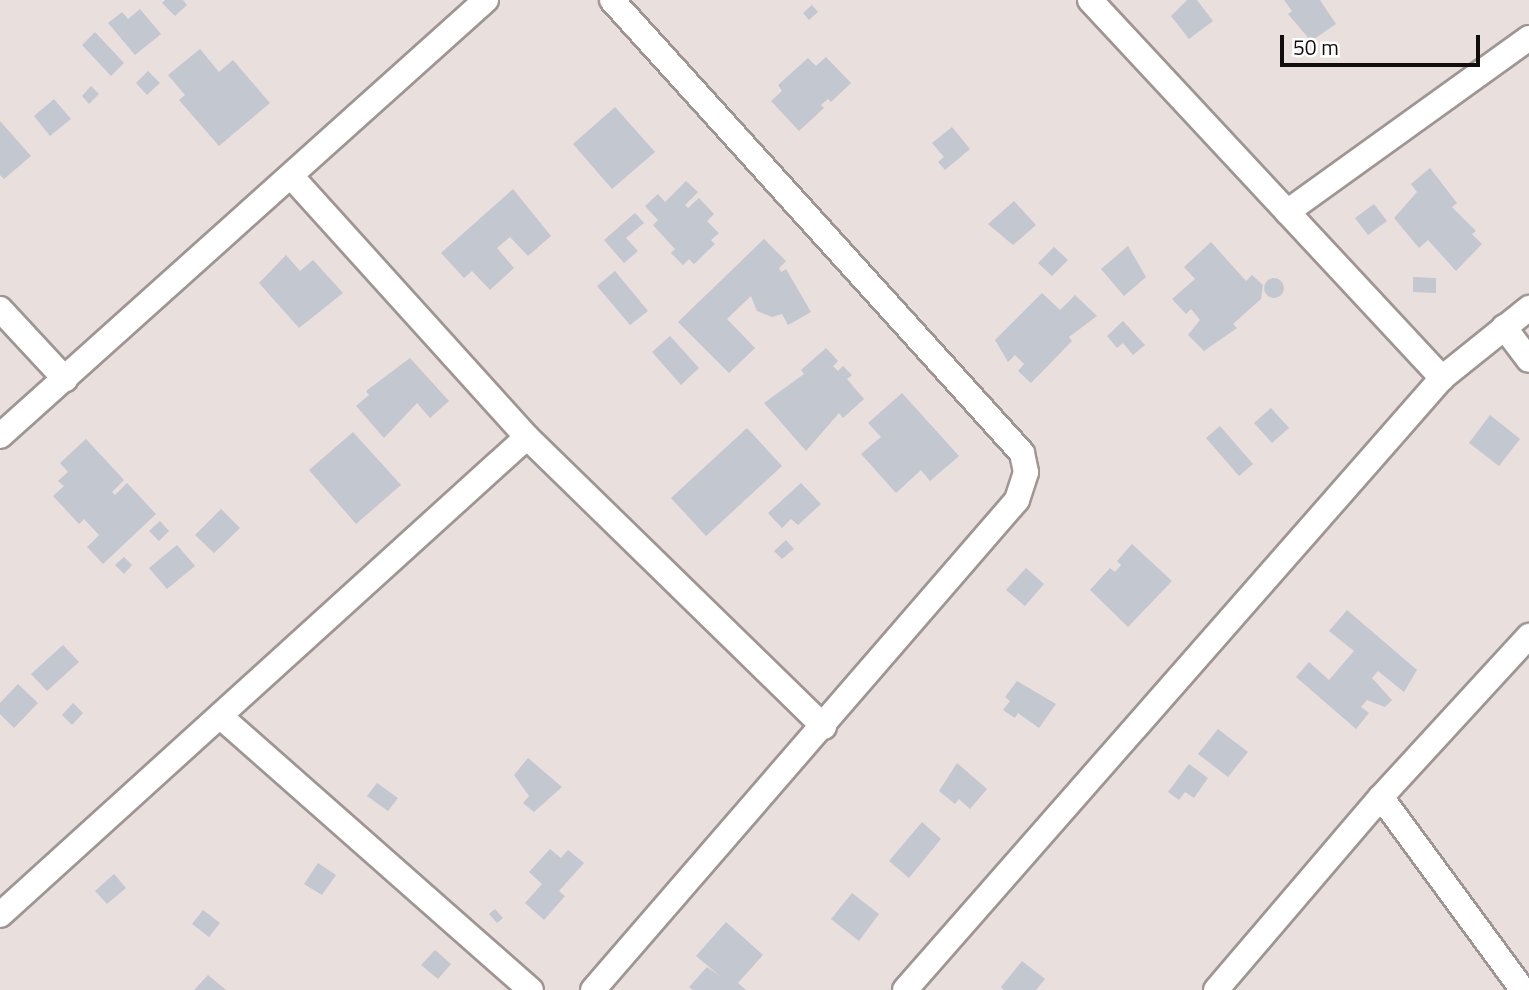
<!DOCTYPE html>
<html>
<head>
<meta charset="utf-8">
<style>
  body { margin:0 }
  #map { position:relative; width:1529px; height:990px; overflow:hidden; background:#e9dfdd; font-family:"Titillium Web",sans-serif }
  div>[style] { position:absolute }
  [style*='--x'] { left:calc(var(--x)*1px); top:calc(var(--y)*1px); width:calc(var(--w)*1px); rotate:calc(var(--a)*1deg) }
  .building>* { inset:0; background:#c3c7cf }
  .round { border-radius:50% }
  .roads { filter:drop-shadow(2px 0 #9f9694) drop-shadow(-2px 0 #9f9694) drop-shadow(0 2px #9f9694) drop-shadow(0 -2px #9f9694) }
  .street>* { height:24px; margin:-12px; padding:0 12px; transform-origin:12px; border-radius:12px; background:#fff }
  span { translate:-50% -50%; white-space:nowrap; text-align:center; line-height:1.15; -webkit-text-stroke:7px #fff; paint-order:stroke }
  .scale { position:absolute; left:1280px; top:35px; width:200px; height:32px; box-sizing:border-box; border:4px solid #100d0c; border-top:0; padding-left:9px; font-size:21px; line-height:24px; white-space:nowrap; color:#100d0c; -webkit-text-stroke:5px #fff; paint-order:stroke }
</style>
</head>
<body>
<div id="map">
  <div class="building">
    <div style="clip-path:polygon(165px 0,183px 0,187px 5px,175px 16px,162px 3px)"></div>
    <div style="clip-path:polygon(1187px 0,1197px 0,1213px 21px,1189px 39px,1171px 16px)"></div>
    <div style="clip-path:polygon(1284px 0,1320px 0,1336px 24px,1311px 41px,1288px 14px,1292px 11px)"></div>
    <div style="clip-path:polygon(812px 5px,818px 12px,809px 20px,803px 13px)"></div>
    <div style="clip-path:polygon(140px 9px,161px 34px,135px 55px,108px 23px,122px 12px,128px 19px)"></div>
    <div style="clip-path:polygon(95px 32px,124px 63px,111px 76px,82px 45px)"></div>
    <div style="clip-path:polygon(200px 49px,219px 72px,233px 60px,270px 103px,219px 146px,179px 100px,185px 95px,168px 75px)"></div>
    <div style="clip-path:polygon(826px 57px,851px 83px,831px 102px,828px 99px,821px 105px,824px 108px,799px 131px,771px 101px,782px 91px,778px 85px,808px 58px,816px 66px)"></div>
    <div style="clip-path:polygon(148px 71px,160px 83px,147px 95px,136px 83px)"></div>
    <div style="clip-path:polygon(91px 86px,99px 94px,89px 104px,82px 96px)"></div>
    <div style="clip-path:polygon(54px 99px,71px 119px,50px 136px,34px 116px)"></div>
    <div style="clip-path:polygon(615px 107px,655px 152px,612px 189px,573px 144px)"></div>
    <div style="clip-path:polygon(0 121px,31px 156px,4px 179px,0 175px)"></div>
    <div style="clip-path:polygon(952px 127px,970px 149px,945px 170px,938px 162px,944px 157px,932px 143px)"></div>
    <div style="clip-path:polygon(1430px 168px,1457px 203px,1452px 207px,1476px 231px,1472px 234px,1482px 244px,1456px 271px,1428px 240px,1419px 248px,1394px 218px,1417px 192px,1411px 184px)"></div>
    <div style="clip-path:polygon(686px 181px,698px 192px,685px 205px,688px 208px,699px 198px,714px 214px,707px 221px,719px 233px,711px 240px,715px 244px,694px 264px,689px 259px,683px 265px,671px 253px,675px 249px,653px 225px,658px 220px,645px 206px,658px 194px,665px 202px)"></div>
    <div style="clip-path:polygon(513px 189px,551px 236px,528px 256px,510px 237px,497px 248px,514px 268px,490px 290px,472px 271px,464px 278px,441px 253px)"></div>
    <div style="clip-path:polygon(1014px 201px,1036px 225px,1013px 245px,988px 224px)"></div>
    <div style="clip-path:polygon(1374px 204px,1387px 221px,1368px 235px,1355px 218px)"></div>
    <div style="clip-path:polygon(635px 213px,644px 223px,626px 238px,638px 251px,624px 263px,604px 240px)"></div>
    <div style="clip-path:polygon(764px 239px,786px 261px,779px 268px,781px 272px,786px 269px,811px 312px,788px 325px,782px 314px,772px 317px,757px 311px,751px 296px,727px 319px,755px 348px,729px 373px,678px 322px)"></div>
    <div style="clip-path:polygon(1211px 242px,1246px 281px,1252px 275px,1263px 285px,1261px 299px,1233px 324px,1237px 328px,1204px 351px,1188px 335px,1200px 320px,1191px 309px,1186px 314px,1172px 299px,1195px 279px,1184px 267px)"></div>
    <div style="clip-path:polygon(1128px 246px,1146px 277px,1124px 296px,1101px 269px)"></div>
    <div style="clip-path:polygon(1054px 247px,1068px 260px,1052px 276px,1038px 263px)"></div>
    <div style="clip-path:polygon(286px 255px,300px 271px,313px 260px,343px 293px,299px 328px,259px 283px)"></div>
    <div style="clip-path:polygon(615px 271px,648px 311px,630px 325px,597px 286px)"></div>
    <div style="clip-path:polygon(1413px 277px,1436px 278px,1436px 293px,1413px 292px)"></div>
    <div class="round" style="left:1264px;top:278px;width:20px;height:20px"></div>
    <div style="clip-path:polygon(1042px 293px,1060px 310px,1075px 295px,1097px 316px,1069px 337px,1072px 341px,1031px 383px,1018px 371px,1024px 364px,1015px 355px,1008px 362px,995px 340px)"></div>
    <div style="clip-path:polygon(1123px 321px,1145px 345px,1133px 355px,1123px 343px,1117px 348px,1107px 336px)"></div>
    <div style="clip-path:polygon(670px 336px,699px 368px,681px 385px,652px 352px)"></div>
    <div style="clip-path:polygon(826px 348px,838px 361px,833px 366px,838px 371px,843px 366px,852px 375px,847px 379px,864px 399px,843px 418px,839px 413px,806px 451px,764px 403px,804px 374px,801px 370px)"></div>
    <div style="clip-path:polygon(410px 358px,449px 401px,430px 418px,417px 403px,384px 438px,356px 406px,369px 395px,366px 391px)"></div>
    <div style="clip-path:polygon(902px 393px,959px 456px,930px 481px,921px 470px,896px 493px,861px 454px,881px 437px,868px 423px)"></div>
    <div style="clip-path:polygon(1271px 408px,1289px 428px,1272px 443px,1254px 423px)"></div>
    <div style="clip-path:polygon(1490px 415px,1520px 439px,1499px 466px,1469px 443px)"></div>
    <div style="clip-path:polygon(1220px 426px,1253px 464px,1239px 476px,1206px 438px)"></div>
    <div style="clip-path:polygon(747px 428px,782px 466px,706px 536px,671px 498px)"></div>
    <div style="clip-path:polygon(353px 432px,401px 485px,356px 524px,309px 470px)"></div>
    <div style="clip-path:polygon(86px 439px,124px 480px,112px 492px,115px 495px,127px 483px,156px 514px,103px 564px,87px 547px,99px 535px,84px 519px,79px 524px,53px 496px,64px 486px,58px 481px,68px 472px,60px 463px)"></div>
    <div style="clip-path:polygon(801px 483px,821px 504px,798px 525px,791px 519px,782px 528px,768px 513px)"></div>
    <div style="clip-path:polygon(221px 509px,240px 528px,214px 553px,195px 535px)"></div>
    <div style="clip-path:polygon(160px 521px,169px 531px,159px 541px,149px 531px)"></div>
    <div style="clip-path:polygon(786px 540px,794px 549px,782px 559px,774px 551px)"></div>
    <div style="clip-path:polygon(1132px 544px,1172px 581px,1128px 627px,1090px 590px,1110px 568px,1115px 572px,1121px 565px,1117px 561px)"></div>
    <div style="clip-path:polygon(177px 545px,195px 566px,167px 589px,149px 568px)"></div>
    <div style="clip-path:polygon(124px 557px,132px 565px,124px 574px,115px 565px)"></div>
    <div style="clip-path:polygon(1026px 568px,1044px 584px,1025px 606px,1006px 590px)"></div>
    <div style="clip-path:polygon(1347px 610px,1417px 670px,1404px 692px,1378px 671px,1372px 678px,1392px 700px,1385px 707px,1367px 700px,1361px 707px,1369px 713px,1356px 729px,1296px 677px,1309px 662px,1329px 680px,1354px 651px,1329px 631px)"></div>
    <div style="clip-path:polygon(63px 645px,79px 662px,47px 691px,31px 674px)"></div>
    <div style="clip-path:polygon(1017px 681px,1056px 704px,1039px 728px,1018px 713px,1015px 718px,1003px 710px,1010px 701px,1005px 697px)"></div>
    <div style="clip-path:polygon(18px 684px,38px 703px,14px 728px,0 714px,0 703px)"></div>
    <div style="clip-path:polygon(73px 703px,83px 713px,72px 725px,62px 715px)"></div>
    <div style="clip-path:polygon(1218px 729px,1248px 752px,1228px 777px,1198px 754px)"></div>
    <div style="clip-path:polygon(528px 758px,562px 787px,534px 812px,523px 803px,529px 796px,514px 775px)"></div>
    <div style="clip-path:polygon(957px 763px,987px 789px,970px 809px,959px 799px,955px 804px,939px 791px)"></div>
    <div style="clip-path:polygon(1189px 764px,1208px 778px,1194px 798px,1185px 792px,1179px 800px,1168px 792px)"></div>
    <div style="clip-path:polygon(377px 783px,398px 798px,388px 811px,367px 796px)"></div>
    <div style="clip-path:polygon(922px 822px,941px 839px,909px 878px,889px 861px)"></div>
    <div style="clip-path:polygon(550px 849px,561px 858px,568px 850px,584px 863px,559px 891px,565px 896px,544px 920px,525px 903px,542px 884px,529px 872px)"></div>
    <div style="clip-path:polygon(318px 863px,336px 875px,322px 895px,304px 884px)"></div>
    <div style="clip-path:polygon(114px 874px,126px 888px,107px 904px,95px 891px)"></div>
    <div style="clip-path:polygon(852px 893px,879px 914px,859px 941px,831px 919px)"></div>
    <div style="clip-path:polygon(495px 909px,503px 918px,497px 923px,489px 914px)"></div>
    <div style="clip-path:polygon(203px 910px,220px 923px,209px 937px,192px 924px)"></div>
    <div style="clip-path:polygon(726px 922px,763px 955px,738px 983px,746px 990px,693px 990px,689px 987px,707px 967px,720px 976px,696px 956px)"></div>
    <div style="clip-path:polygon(435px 950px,451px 964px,438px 979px,421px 965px)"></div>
    <div style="clip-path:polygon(1022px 961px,1045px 979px,1036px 990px,1004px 990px,1001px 987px)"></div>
    <div style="clip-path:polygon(208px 975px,226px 990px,194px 990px)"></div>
  </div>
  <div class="roads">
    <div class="street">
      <div style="--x:1090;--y:0;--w:517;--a:47.04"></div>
      <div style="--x:291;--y:176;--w:352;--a:47.9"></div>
      <div style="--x:527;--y:437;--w:415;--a:44.3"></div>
      <div style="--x:1287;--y:212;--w:298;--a:-35.7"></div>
      <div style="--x:0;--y:309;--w:96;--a:47.1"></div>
      <div style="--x:1504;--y:327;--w:41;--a:52.9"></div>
      <div style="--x:0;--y:436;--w:653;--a:-41.9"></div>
      <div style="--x:221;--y:717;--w:413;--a:41.4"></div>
      <div style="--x:1381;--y:797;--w:240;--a:53.7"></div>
      <div style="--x:0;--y:915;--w:711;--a:-42.21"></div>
      <div style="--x:593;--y:990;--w:648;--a:-49.13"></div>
      <div style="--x:1017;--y:500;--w:29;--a:-72"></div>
      <div style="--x:1026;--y:472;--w:19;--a:-102"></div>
      <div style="--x:1022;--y:453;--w:611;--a:-132.15"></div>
      <div style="--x:905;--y:990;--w:814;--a:-48.73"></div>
      <div style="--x:1442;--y:378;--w:112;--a:-38.8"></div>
      <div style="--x:1216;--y:990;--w:254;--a:-49.5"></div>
      <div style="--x:1381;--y:797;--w:219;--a:-47.4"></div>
    </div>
  </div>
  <div class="scale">50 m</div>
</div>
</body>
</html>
